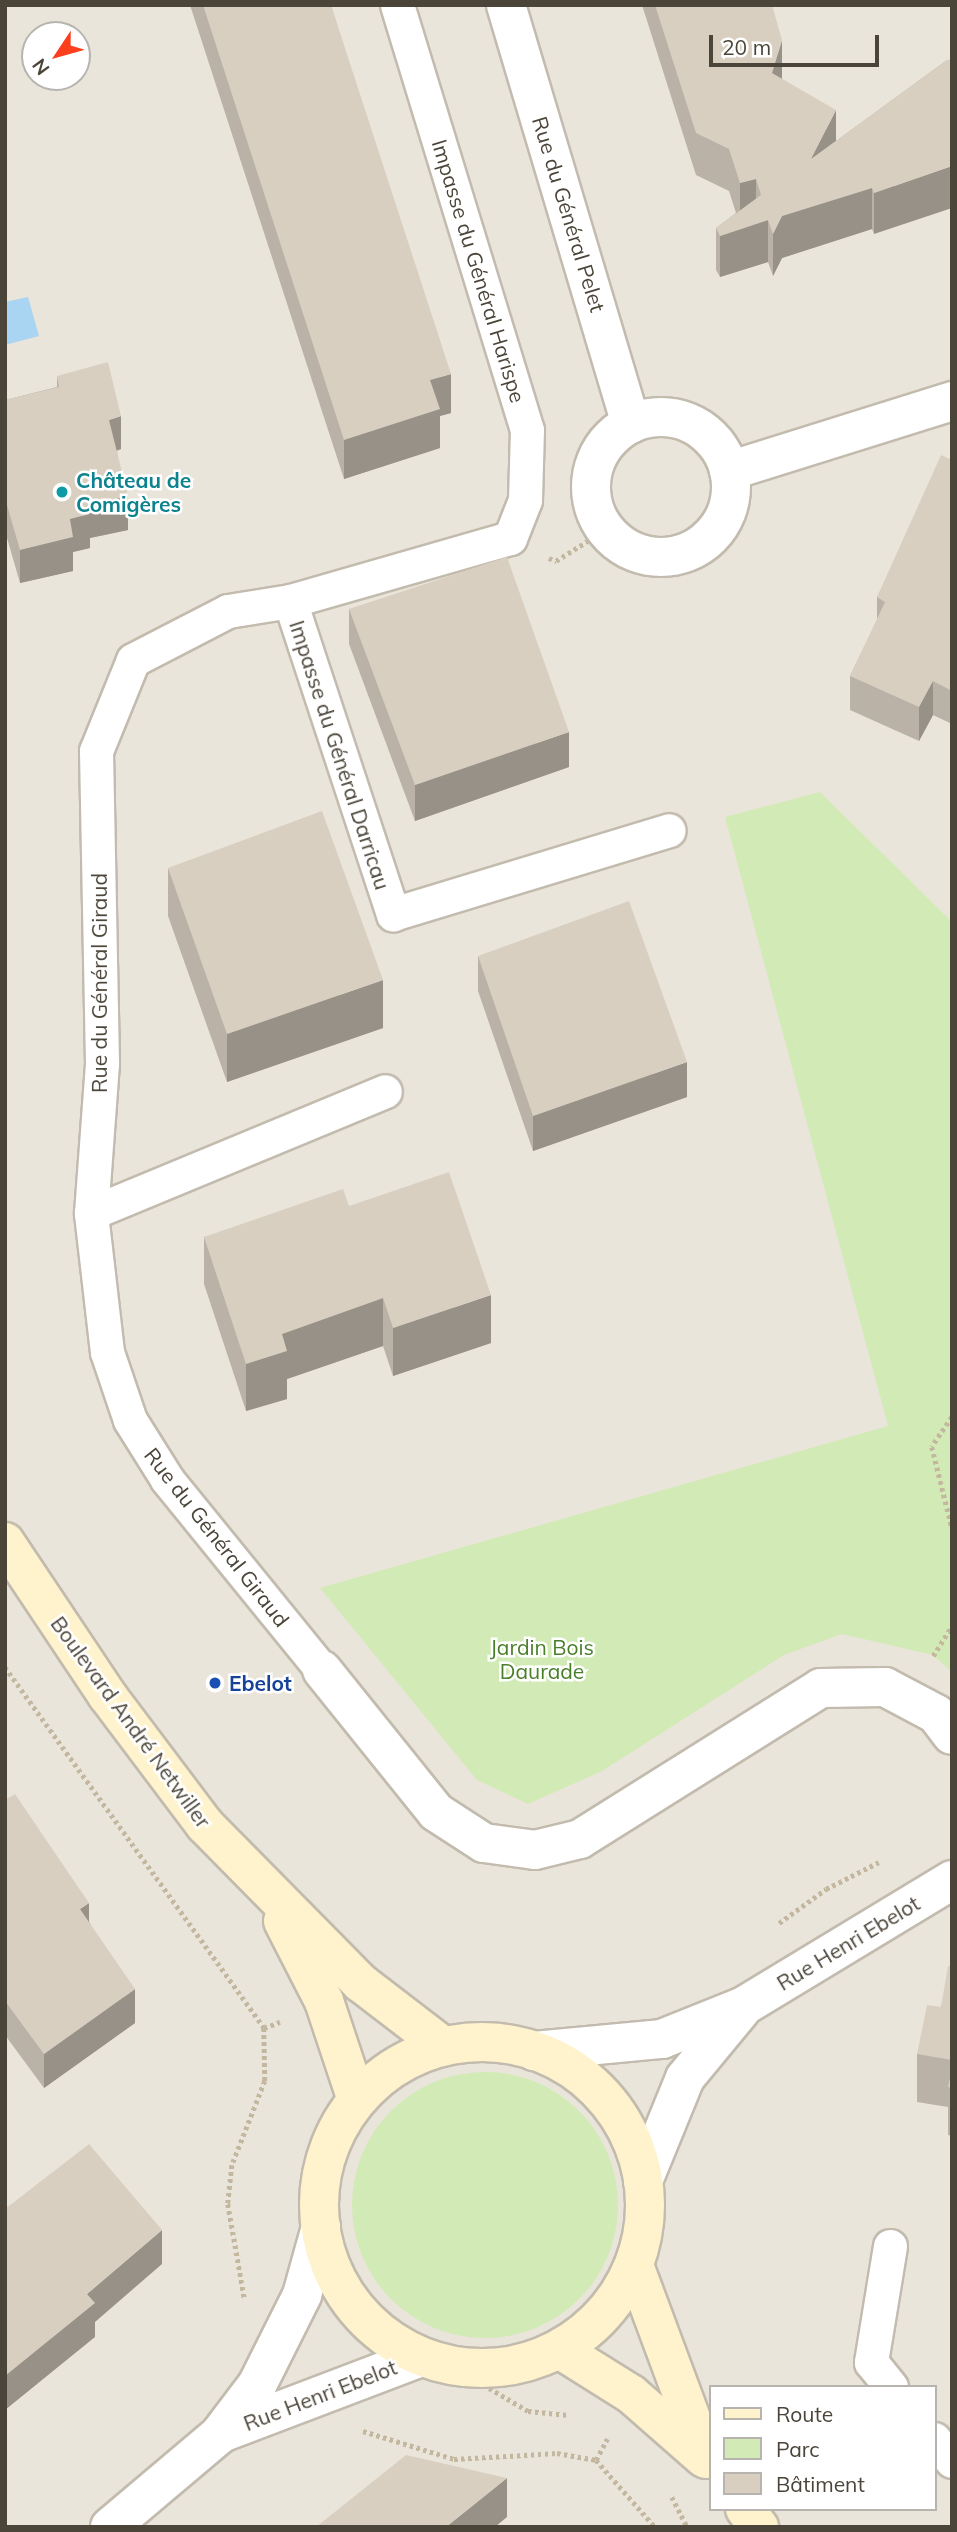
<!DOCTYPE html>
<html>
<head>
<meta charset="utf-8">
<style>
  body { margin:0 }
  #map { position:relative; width:957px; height:2532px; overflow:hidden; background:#f6f3ec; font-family:Mulish,sans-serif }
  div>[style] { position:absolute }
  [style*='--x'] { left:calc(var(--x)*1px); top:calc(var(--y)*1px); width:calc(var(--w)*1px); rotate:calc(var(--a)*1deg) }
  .residential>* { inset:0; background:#eae5da }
  .green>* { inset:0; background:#d2eab5 }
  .round { border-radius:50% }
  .water>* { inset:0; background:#a9d4f2 }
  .path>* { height:4.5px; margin-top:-2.25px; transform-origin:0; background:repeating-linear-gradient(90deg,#c4b79f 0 3.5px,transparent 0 7px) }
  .roads { filter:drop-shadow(2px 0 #c2bbae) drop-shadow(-2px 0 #c2bbae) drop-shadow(0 2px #c2bbae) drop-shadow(0 -2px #c2bbae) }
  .service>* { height:33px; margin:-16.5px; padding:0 16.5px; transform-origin:16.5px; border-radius:16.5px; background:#fff }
  .minor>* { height:38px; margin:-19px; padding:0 19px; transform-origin:19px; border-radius:19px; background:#fff }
  .minor>.ring { margin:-19px; padding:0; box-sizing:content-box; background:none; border:38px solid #fff; border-radius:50% }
  .secondary>* { height:38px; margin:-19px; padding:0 19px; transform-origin:19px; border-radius:19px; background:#fff3cd }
  .secondary>.ring { margin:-19px; padding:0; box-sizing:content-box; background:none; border:38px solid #fff3cd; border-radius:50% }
  .wall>* { inset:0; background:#bab2a6 }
  .shaded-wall>* { inset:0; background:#979187 }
  .building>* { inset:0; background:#d8cfc1 }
  .dots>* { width:19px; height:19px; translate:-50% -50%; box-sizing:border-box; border:4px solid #fff; border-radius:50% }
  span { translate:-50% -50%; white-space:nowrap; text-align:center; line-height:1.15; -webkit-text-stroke:5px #fff; paint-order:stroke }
  .street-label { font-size:21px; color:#4b4439 }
  .culture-label { font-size:21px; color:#0d838f; font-weight:700 }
  .left { translate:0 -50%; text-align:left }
  .park-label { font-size:21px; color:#4a7f2a }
  .transit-label { font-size:21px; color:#164399; font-weight:700 }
  .frame { position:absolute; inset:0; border:7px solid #4b4439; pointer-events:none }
  .legend { position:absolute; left:709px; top:2385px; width:228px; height:126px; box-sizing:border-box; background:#fff; border:2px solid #b7b4b0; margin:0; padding:9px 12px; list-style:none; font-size:21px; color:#4b4439 }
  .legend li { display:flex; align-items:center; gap:14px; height:35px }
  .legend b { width:35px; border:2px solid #b7b4b0 }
  .north { position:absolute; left:21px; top:21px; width:70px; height:70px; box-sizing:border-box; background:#fff; border:2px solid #b7b4b0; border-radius:50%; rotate:234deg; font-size:19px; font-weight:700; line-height:28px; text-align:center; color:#4b4439 }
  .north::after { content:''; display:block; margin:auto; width:24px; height:32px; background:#fc3f1d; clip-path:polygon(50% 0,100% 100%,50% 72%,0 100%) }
  .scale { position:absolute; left:709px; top:35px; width:170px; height:32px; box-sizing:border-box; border:4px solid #4b4439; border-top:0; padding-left:9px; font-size:21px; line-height:24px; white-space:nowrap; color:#4b4439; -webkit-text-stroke:5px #fff; paint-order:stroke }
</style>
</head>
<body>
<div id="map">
  <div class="residential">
    <div style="clip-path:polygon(evenodd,5px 5px,952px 5px,952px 2527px,5px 2527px,5px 5px,35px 35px,77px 35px,77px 77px,35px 77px,35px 35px,5px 5px,710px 2387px,934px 2387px,934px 2509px,710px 2509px,710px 2387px)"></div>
  </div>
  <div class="green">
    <div style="clip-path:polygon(820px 792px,952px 922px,952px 1672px,933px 1655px,842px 1634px,784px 1655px,602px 1771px,528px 1804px,477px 1780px,320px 1588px,888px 1426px,725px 817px)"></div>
    <div class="round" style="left:352px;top:2072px;width:266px;height:266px"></div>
  </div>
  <div class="water">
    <div style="clip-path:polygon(28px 297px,39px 336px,5px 345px,5px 302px)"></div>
  </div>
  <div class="path">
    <div style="--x:549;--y:558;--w:8;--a:23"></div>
    <div style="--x:556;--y:561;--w:58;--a:-32.3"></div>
    <div style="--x:952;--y:1417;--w:36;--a:124"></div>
    <div style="--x:932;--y:1447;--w:83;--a:76.1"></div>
    <div style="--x:933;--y:1656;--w:36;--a:-58"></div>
    <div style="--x:5;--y:1667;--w:444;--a:54.3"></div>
    <div style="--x:264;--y:2028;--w:53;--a:88.9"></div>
    <div style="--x:265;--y:2081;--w:90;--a:111.4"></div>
    <div style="--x:232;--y:2165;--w:39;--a:96"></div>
    <div style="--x:228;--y:2204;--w:98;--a:80.1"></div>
    <div style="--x:779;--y:1923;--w:58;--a:-35.9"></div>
    <div style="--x:826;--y:1889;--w:59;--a:-27"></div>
    <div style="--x:264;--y:2028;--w:17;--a:-21"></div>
    <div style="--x:321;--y:2133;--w:37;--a:87"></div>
    <div style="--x:465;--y:2374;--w:73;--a:30.4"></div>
    <div style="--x:528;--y:2411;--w:40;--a:5.7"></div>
    <div style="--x:363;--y:2431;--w:95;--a:17.1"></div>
    <div style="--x:454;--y:2459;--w:103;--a:-3.3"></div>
    <div style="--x:557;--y:2453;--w:40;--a:10"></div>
    <div style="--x:596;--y:2460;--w:89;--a:48.6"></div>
    <div style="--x:596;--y:2460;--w:24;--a:-62"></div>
    <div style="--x:672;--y:2497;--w:34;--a:63"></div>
  </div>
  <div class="roads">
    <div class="service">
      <div style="--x:290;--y:601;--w:330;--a:71.8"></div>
      <div style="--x:393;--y:914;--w:288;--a:-16.9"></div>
      <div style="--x:91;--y:1213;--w:318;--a:-22.5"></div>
      <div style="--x:322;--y:1670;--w:246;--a:-129.1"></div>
      <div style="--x:167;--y:1479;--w:70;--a:-122.1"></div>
      <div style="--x:130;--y:1420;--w:72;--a:-108.7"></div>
      <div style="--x:107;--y:1352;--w:140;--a:-96.6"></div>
      <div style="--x:91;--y:1213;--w:150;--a:-85.8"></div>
      <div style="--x:102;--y:1063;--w:312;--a:-91.1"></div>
      <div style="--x:96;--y:751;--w:98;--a:-67.9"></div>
      <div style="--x:133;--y:660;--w:107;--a:-27.3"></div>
      <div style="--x:228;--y:611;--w:63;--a:-9.2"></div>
      <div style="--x:290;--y:601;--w:229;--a:-16"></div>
      <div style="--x:510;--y:538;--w:41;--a:-68.5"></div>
      <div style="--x:525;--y:500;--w:70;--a:-88.4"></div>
      <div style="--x:527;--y:430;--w:444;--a:-107"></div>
      <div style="--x:890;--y:2246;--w:118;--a:99.3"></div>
      <div style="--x:871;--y:2362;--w:32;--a:51"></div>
      <div style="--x:934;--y:2439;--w:28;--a:51"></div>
    </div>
    <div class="minor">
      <div style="--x:506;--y:5;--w:437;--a:73.4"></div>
      <div class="ring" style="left:591px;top:417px;width:102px;height:102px"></div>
      <div style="--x:729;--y:471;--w:234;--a:-17.4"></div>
      <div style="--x:322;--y:1670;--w:182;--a:51.2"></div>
      <div style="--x:436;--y:1812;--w:57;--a:32.9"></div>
      <div style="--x:484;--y:1843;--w:51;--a:7.8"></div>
      <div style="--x:535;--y:1850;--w:46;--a:-13.7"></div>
      <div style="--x:580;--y:1839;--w:284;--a:-32.1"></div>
      <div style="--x:821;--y:1688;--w:64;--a:-0.9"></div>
      <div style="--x:885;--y:1687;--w:58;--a:27.9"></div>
      <div style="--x:936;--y:1714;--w:26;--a:53"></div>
      <div style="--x:534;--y:2051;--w:129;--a:-5.4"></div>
      <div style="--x:662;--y:2039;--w:88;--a:-21.9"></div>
      <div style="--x:744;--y:2006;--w:243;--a:-31.2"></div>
      <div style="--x:643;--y:2181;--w:111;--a:-67.8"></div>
      <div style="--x:685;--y:2078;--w:88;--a:-50.5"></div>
      <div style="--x:224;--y:2432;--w:211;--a:-20.8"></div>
      <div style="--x:110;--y:2527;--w:143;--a:-40.2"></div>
      <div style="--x:219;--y:2435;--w:63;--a:-52.8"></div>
      <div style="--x:257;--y:2385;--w:101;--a:-63.4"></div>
      <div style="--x:302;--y:2295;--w:71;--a:-74.4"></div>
    </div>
    <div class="secondary">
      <div style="--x:5;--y:1542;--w:184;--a:56.3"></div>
      <div style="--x:107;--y:1695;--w:163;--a:53"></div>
      <div style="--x:205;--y:1825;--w:222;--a:45.4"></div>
      <div style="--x:361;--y:1983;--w:103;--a:37.5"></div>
      <div style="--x:283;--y:1921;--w:90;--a:62.9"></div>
      <div style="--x:324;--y:2001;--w:104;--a:71.6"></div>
      <div class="ring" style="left:319px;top:2042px;width:288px;height:288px"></div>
      <div style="--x:634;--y:2265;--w:207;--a:69.6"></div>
      <div style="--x:559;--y:2349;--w:85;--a:32"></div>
      <div style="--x:631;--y:2394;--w:97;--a:41.2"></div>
      <div style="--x:745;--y:2509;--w:23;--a:52"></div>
    </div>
  </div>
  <div class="wall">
    <div style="clip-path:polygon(190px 5px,331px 5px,451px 413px,440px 416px,440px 448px,344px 479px)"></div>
    <div style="clip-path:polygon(642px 5px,772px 5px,782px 79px,836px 141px,947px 60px,874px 234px,872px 229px,782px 258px,773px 276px,768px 262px,720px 277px,716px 270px,716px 228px,736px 213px,729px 191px,696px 175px)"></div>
    <div style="clip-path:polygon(57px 376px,121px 449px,117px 451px,128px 530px,90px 538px,90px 548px,73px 552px,73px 571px,20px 583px,5px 531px,5px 400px,57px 387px)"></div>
    <div style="clip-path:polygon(952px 460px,952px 724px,933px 715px,919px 741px,850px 710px,850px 676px,877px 620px,877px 597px)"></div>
    <div style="clip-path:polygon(349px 609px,569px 767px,415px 821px,349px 644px)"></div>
    <div style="clip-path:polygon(168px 868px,383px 1028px,227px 1082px,168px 916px)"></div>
    <div style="clip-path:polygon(478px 956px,687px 1097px,533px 1151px,478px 991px)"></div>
    <div style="clip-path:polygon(349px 1206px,491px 1343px,393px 1376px,383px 1346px,287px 1379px,287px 1399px,246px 1411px,204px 1284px,204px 1237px)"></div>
    <div style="clip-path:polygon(5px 1800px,89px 1921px,135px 2023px,44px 2088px,5px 2035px)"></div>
    <div style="clip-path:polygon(952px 1966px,952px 2136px,948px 2135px,948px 2107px,917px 2102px,917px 2054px,941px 2007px)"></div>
  </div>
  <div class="shaded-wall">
    <div style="clip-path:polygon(782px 40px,782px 82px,772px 73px)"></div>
    <div style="clip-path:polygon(836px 110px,836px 152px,811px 159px)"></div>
    <div style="clip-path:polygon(952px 166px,952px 208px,874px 234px,874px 193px)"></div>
    <div style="clip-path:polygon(756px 179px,756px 220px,740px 225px,740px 183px)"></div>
    <div style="clip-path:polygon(872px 188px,872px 229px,782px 258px,773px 276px,773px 234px,782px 216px)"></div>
    <div style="clip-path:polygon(768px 220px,768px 262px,720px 277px,720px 236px)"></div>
    <div style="clip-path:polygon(451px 374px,451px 413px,440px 416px,440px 448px,344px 479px,344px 440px,430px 380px)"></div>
    <div style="clip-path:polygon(121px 416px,121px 449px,109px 453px,109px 420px)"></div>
    <div style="clip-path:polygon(128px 496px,128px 530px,90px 538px,90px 548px,73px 552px,73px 571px,20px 583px,20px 550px,70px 519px,86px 506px)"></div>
    <div style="clip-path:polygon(933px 681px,933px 715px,919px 741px,919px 707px)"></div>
    <div style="clip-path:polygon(569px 732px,569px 767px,415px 821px,415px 785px)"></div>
    <div style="clip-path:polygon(383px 980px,383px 1028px,227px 1082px,227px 1034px)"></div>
    <div style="clip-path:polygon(687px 1062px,687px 1097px,533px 1151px,533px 1116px)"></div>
    <div style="clip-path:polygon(491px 1295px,491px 1343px,393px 1376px,393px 1328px)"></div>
    <div style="clip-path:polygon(383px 1298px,383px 1346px,287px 1379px,287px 1399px,246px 1411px,246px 1364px,282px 1334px)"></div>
    <div style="clip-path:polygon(89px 1903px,89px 1937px,80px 1909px)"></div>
    <div style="clip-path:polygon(135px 1989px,135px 2023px,44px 2088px,44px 2054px)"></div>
    <div style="clip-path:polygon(162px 2230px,162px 2264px,95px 2322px,95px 2337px,5px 2410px,5px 2376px,87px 2294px)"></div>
    <div style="clip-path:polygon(507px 2478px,507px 2517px,495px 2527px,446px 2527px)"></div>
  </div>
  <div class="building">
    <div style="clip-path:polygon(203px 5px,331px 5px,451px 374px,430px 380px,440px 409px,344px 440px)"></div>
    <div style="clip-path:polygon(655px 5px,772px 5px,782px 40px,772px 73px,836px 110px,811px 159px,947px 60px,952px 59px,952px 166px,874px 193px,872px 188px,782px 216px,773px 234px,768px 220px,720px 236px,716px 228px,761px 195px,756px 179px,740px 183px,729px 149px,696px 133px)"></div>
    <div style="clip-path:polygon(108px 362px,121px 416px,109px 420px,128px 496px,86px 506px,90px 514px,70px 519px,73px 537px,20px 550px,5px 498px,5px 400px,59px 387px,57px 376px)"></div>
    <div style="clip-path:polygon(941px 455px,952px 460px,952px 691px,933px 681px,919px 707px,850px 676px,885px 602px,877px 597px)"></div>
    <div style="clip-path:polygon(507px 557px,569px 732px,415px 785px,349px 609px)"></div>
    <div style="clip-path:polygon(322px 811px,383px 980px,227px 1034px,168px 868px)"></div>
    <div style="clip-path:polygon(629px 901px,687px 1062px,533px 1116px,478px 956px)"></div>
    <div style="clip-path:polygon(449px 1172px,491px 1295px,393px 1328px,383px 1298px,282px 1334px,287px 1351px,246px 1364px,204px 1237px,343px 1189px,349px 1206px)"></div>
    <div style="clip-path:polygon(15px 1794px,89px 1903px,80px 1909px,135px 1989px,44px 2054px,5px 2001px,5px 1800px)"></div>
    <div style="clip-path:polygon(948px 1966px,952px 1966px,952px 2060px,917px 2054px,927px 2005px,941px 2007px)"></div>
    <div style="clip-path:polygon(952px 2069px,952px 2088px,948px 2087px)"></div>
    <div style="clip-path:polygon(89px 2144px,162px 2230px,87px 2294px,95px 2303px,5px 2376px,5px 2209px)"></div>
    <div style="clip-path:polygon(406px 2455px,507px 2478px,446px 2527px,316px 2527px)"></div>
  </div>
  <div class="dots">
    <div style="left:62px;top:492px;background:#0f9aa8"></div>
    <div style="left:215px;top:1683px;background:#1a4fb4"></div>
  </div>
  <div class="street-label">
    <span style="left:569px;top:214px;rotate:73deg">Rue du Général Pelet</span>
    <span style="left:479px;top:271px;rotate:73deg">Impasse du Général Harispe</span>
    <span style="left:340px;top:755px;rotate:72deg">Impasse du Général Darricau</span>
    <span style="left:99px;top:983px;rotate:-90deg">Rue du Général Giraud</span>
    <span style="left:217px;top:1537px;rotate:52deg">Rue du Général Giraud</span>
    <span style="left:131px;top:1722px;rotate:54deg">Boulevard André Netwiller</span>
    <span style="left:848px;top:1943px;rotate:-31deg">Rue Henri Ebelot</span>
    <span style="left:320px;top:2395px;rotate:-21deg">Rue Henri Ebelot</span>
  </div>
  <div class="culture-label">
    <span class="left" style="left:76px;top:492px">Château de<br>Comigères</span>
  </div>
  <div class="park-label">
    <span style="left:542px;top:1659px">Jardin Bois<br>Daurade</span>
  </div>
  <div class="transit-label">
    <span class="left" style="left:229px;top:1683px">Ebelot</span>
  </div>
  <div class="frame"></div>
  <ul class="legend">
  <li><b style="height:9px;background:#fff3cd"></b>Route</li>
  <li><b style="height:19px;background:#d2eab5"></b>Parc</li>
  <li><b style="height:19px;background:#d8cfc1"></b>Bâtiment</li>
  </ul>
  <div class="north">N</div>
  <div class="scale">20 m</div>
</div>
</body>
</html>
